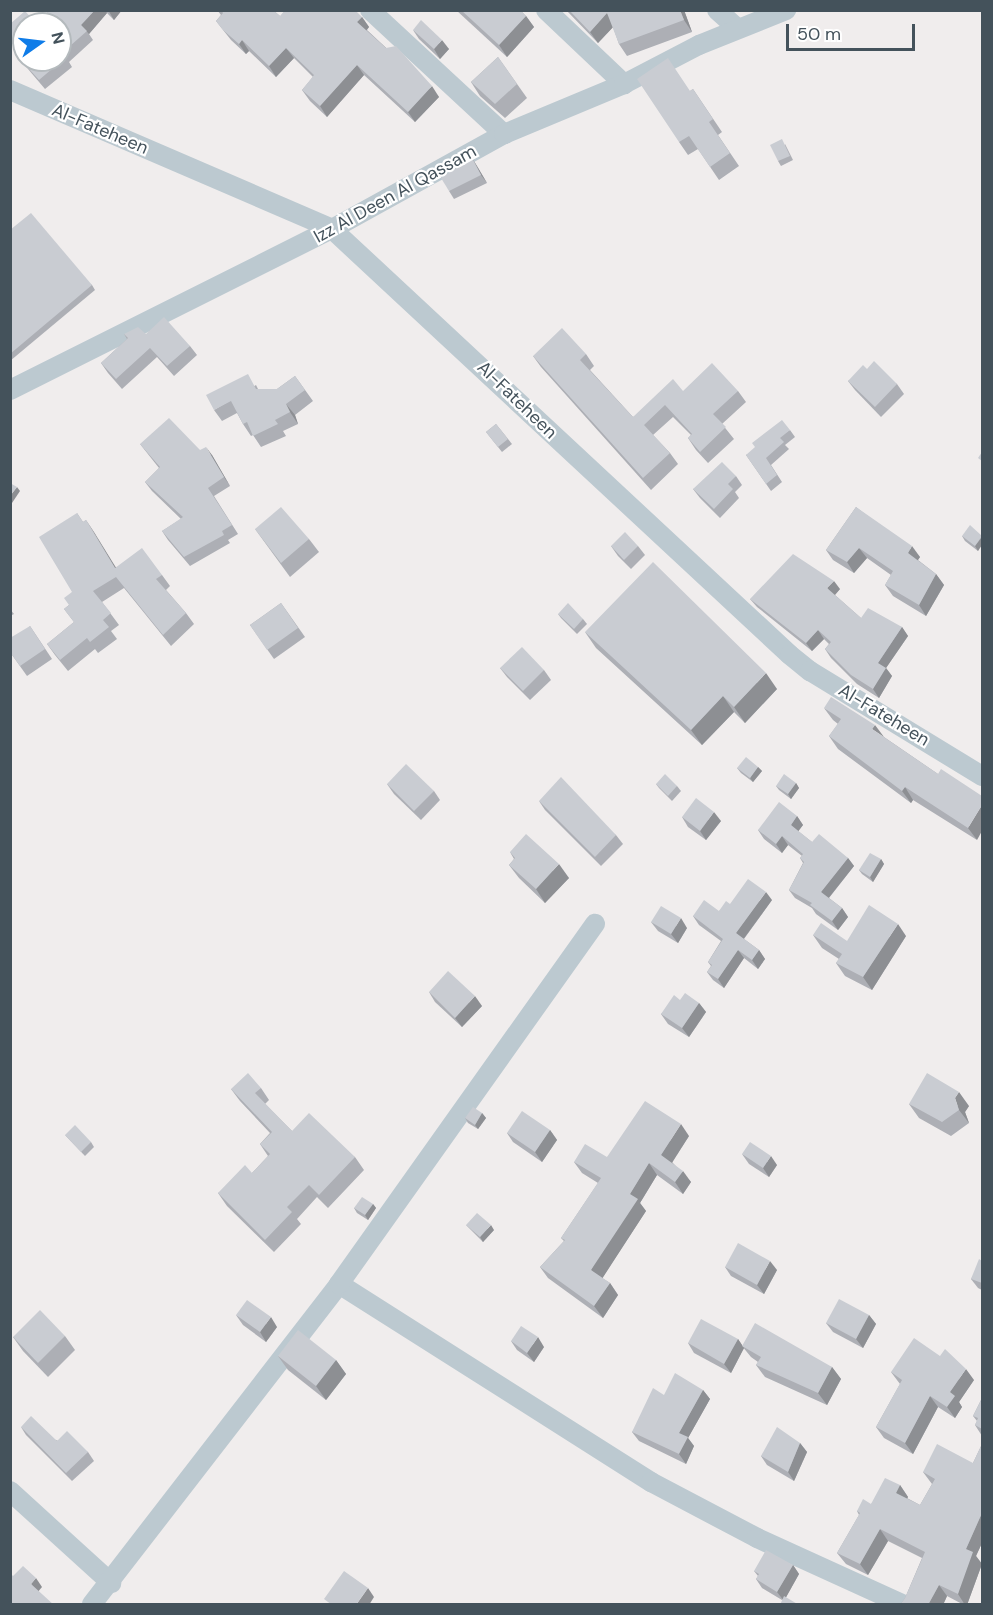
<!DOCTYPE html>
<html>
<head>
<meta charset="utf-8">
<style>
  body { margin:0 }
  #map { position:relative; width:993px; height:1615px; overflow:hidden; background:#f0eded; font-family:"DM Sans",sans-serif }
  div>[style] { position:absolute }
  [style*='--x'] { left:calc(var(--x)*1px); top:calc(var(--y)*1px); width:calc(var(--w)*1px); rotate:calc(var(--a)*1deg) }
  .minor>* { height:20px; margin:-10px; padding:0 10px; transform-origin:10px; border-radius:10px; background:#bcc9d0 }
  .wall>* { inset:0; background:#adafb5 }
  .shaded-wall>* { inset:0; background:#8d8f93 }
  .building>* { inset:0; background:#c9ccd2 }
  span { translate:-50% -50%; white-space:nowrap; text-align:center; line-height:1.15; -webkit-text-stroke:4.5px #fff; paint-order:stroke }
  .street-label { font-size:18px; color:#44525b }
  .frame { position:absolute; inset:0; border:12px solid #44525b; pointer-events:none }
  .north { position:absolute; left:12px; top:12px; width:60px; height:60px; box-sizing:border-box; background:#fff; border:2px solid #b4babd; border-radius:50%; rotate:76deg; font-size:16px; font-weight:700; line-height:24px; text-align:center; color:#44525b }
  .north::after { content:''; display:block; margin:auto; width:21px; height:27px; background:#0f7ce8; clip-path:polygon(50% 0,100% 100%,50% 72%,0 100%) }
  .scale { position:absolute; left:786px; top:24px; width:129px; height:27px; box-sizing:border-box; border:3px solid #44525b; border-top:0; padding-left:8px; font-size:18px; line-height:21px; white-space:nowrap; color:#44525b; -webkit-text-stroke:4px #fff; paint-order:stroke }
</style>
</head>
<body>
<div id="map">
  <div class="minor">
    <div style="--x:370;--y:10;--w:183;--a:42.8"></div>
    <div style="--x:546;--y:10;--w:108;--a:43.5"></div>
    <div style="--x:717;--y:10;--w:27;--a:42"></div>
    <div style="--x:10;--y:90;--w:351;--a:23.3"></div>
    <div style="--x:332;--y:229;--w:625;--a:42.93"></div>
    <div style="--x:790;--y:655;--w:26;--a:39"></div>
    <div style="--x:810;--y:671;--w:202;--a:31.4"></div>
    <div style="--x:10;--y:390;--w:360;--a:-26.6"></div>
    <div style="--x:332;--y:229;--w:196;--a:-28.9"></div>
    <div style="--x:504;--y:134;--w:130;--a:-22.6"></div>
    <div style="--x:624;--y:84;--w:85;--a:-27.5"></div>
    <div style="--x:699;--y:45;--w:94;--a:-21.9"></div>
    <div style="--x:339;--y:1284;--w:370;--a:32.4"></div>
    <div style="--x:651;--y:1482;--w:120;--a:27.8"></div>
    <div style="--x:757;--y:1538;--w:159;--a:24.5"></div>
    <div style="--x:10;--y:1491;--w:137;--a:42.3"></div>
    <div style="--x:92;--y:1604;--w:404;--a:-52.3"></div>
    <div style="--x:339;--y:1284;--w:442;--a:-54.6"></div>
  </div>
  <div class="wall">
    <div style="clip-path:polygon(50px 10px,122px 10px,114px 20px,107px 13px,89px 34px,93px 40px,69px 62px,72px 67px,45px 89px,28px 69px,21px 60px,60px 60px,24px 24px,24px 56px,10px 40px,10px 24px,36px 23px)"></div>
    <div style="clip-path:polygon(217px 10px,273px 10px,280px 16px,362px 17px,369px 27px,367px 30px,439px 97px,415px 122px,364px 75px,327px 117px,310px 101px,302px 90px,313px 77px,294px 58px,276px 77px,249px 51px,246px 54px,231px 40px,216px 21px,221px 15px)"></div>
    <div style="clip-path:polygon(456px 10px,520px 10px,526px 16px,534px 27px,507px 57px)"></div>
    <div style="clip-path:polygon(566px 10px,684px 10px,692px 32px,627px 56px,619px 44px,613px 27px,598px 43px)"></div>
    <div style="clip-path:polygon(413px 30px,449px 49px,440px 59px,419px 39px)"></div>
    <div style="clip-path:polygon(498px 57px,527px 98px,505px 118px,480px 96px,471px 82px)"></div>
    <div style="clip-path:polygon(693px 89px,722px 132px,718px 135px,739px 166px,719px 180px,698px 149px,688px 155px,679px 142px,690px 91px)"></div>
    <div style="clip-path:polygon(785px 144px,793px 160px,781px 166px,778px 161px)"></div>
    <div style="clip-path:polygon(472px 158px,487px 183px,454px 199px,449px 191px)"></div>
    <div style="clip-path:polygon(10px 230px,92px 285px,95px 290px,10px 361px)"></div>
    <div style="clip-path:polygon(124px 334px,146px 334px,190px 346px,197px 355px,174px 376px,157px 357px,122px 389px,108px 373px,101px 363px,127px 339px)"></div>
    <div style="clip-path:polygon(586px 354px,594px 366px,590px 370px,633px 417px,683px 391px,738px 391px,746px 402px,722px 424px,734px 439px,708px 463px,696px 450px,688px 438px,691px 435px,673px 417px,653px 435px,670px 453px,678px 464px,651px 490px,541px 367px,533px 356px)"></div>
    <div style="clip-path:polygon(867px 369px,897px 384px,904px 394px,881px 417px,855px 390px,848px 381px)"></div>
    <div style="clip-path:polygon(295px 376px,313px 401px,295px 415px,298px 424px,283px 431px,286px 436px,261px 447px,253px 435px,251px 436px,243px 424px,237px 413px,222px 421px,214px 410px,256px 385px,258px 389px,277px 389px)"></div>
    <div style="clip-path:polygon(496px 424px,512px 444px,502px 452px,486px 432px)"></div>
    <div style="clip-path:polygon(790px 430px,795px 437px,785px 445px,789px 449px,771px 465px,782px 482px,771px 491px,746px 455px)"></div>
    <div style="clip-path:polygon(140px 444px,200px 450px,212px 455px,230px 486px,214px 496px,238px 534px,228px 540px,230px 543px,190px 566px,168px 540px,162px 531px,181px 519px,152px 491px,145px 482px,159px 468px)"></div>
    <div style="clip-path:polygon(736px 476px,742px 485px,735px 492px,739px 498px,720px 518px,700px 498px,693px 489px)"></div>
    <div style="clip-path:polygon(856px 507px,920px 557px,918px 560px,936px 574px,944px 585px,926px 616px,893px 596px,885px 585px,891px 575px,867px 558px,854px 573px,833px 560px,826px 550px)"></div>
    <div style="clip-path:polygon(77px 513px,83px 522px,86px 520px,115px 567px,162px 575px,170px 586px,166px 590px,186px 613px,194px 624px,171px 646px,124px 588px,102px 602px,119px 625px,111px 631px,117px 639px,98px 653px,95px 649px,68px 671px,55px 655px,47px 644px,74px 622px,64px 609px,69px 605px,72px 592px)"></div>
    <div style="clip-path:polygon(255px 529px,309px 539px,319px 552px,290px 577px)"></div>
    <div style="clip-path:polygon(962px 536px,982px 536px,978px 551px,965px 541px)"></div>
    <div style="clip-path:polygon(611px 546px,638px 546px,645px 555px,631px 569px,618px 556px)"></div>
    <div style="clip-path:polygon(840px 589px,835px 595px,861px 618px,902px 627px,908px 636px,886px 668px,892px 676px,879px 698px,857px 684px,831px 658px,825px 649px,829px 644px,824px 639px,812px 651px,757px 607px,750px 599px)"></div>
    <div style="clip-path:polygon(281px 603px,305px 637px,274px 659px,250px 625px)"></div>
    <div style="clip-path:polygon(10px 609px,14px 614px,10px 616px)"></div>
    <div style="clip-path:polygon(558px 614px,583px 619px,587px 624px,577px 634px,561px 618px)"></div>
    <div style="clip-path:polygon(30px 626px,52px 659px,27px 676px,10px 652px)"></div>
    <div style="clip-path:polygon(585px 632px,777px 689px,745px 723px,734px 712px,702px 745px,596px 648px)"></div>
    <div style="clip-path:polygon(500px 668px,544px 670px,551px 680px,530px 700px,507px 677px)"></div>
    <div style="clip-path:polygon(824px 708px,884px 737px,938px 774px,977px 840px,913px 800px,911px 803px,838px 749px,829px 736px,838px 724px,833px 720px)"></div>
    <div style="clip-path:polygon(758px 767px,762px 771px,753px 782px,741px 773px,737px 768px)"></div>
    <div style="clip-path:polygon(796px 783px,799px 788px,791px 799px,779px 790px,776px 786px)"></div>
    <div style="clip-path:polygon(387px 784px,434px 791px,440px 800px,421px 820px,394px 794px)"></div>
    <div style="clip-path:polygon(656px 784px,677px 786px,681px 791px,672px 801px,659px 788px)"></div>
    <div style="clip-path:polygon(539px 801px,616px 835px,623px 844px,601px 866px,545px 810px)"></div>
    <div style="clip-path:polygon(797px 816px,803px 825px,798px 831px,812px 842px,848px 858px,854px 866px,829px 898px,842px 908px,848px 917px,838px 930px,816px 914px,812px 908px,795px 898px,789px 890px,803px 863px,800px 858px,802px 856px,788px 845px,782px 853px,764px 839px,758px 830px)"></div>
    <div style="clip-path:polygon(682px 817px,721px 821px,706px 840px,688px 827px)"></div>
    <div style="clip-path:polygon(510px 852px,569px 878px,545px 903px,519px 878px,509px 865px,514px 859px)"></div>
    <div style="clip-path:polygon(881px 859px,884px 864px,873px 882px,862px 874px,859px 870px)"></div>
    <div style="clip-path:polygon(772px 900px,744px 939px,759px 950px,765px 959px,758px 969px,744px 958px,724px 988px,713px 980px,707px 972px,711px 966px,708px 962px,721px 941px,699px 925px,693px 916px,719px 911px,730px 904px)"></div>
    <div style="clip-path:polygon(651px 922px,687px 928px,678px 943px,658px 931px)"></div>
    <div style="clip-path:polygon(813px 935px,847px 941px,906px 936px,872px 990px,845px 976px,836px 963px,839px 959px,822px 948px)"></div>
    <div style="clip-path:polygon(429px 992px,482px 1006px,462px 1027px,435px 1002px)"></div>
    <div style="clip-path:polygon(680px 1000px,699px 1003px,706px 1012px,689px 1037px,668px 1024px,661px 1014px)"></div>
    <div style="clip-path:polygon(261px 1088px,269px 1100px,265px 1104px,292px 1131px,355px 1157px,364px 1170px,328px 1208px,317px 1197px,297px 1219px,301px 1224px,274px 1252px,227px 1206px,218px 1193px,252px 1173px,268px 1156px,260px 1144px,270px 1133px,240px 1101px,231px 1089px)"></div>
    <div style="clip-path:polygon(909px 1104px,969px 1106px,965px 1112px,969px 1123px,951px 1136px,919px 1118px)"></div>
    <div style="clip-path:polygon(482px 1113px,486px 1118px,478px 1129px,468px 1123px,465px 1118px)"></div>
    <div style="clip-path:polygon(550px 1130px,557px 1140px,542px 1162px,513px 1142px,507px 1133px)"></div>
    <div style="clip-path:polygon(65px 1135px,91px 1142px,94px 1147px,85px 1156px)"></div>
    <div style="clip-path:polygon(689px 1136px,672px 1162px,691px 1182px,683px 1194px,657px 1175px,640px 1203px,646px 1211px,602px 1278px,610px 1283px,618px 1295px,603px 1318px,548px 1278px,540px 1267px,564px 1241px,561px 1238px,598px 1183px,582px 1173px,574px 1162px,607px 1157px)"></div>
    <div style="clip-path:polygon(742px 1154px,777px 1165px,769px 1177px,749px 1164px)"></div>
    <div style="clip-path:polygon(373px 1204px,376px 1208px,368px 1220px,357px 1213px,354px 1208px)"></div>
    <div style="clip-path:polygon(466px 1225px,494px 1230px,483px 1242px)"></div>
    <div style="clip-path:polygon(982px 1261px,982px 1290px,978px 1288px,971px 1279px)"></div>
    <div style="clip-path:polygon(725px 1267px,777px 1270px,764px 1294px,731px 1276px)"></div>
    <div style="clip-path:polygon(236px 1315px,277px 1327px,266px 1342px,243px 1325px)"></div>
    <div style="clip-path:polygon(869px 1315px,876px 1324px,863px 1348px,833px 1332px,826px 1323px)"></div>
    <div style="clip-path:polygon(65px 1336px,75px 1350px,48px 1377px,23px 1351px,13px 1337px)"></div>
    <div style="clip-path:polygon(738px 1339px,744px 1348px,731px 1373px,694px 1353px,688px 1343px)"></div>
    <div style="clip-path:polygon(511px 1341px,544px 1347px,534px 1362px,517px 1350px)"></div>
    <div style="clip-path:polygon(742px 1346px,832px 1367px,841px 1379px,827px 1405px,765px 1377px,756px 1365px,758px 1362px,751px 1357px)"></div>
    <div style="clip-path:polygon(278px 1356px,336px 1360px,346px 1374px,326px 1400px,288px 1370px)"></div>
    <div style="clip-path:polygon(891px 1372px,974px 1380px,959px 1402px,962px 1407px,955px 1418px,938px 1407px,913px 1454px,884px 1438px,876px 1427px,900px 1384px)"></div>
    <div style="clip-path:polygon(703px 1390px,710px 1399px,688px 1438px,694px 1446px,686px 1464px,639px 1441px,632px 1432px,664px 1395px)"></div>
    <div style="clip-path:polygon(982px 1398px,982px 1436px,975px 1425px,977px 1421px,973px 1416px)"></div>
    <div style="clip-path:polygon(21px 1427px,88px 1452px,94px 1461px,72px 1481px,26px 1435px)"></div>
    <div style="clip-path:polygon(800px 1443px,807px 1452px,794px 1481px,767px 1465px,761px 1456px)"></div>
    <div style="clip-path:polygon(982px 1444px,982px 1543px,976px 1556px,982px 1564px,967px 1605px,964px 1605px,947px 1596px,943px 1605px,900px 1605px,905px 1598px,922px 1558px,888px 1541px,868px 1575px,846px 1564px,837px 1553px,859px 1515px,857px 1511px,871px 1504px,900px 1485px,908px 1497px,907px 1498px,920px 1505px,932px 1484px,923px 1472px,973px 1463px)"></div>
    <div style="clip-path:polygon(793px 1565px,799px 1574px,786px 1597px,782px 1600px,762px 1588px,756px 1579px,758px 1576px,754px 1571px)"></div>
  </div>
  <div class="shaded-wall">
    <div style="clip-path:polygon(95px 10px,105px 10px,107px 13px,89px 34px,81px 25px)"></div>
    <div style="clip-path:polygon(108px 10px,122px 10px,114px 20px)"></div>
    <div style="clip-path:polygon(680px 10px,684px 10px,692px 32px,684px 20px)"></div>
    <div style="clip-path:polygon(607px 13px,616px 24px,598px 43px,590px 32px)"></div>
    <div style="clip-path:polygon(526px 16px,534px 27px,507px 57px,499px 45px)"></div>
    <div style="clip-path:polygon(362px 17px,369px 27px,365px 32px,357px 22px)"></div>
    <div style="clip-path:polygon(242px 40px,249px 51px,246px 54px,239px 44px)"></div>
    <div style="clip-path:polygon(442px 40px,449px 49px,440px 59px,434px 49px)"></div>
    <div style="clip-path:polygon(286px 48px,294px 58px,276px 77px,269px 66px)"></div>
    <div style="clip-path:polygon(357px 65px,364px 75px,327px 117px,320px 106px)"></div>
    <div style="clip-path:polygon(432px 86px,439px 97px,415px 122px,408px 112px)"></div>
    <div style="clip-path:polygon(472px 158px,477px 166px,487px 183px,481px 175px)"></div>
    <div style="clip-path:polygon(286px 404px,295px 415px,298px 424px,290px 412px)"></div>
    <div style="clip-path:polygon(206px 447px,212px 455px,230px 486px,224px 477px)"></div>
    <div style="clip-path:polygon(17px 487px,20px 491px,12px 503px,10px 501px,10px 496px)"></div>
    <div style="clip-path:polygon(86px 520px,94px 532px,123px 579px,115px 568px)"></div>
    <div style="clip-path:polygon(982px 537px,982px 545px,978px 551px,975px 546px)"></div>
    <div style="clip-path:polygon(912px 546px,920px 557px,915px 564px,908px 553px)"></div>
    <div style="clip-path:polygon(859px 548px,867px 558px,854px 573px,847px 562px)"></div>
    <div style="clip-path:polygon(936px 574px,944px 585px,926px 616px,919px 605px)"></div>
    <div style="clip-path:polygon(834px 581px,840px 589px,833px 597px,827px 588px)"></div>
    <div style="clip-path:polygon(902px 627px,908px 636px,886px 668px,892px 676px,879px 698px,873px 689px,878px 663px)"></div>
    <div style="clip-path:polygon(818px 630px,824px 639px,812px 651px,806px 643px)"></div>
    <div style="clip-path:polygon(766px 673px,777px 689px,745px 723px,734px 707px)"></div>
    <div style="clip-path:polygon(723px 696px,734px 712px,702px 745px,691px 730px)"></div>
    <div style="clip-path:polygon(875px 725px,884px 737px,872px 729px)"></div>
    <div style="clip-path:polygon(758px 767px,762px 771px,753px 782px,750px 778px)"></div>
    <div style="clip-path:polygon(796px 783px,799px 788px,791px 799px,788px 794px)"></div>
    <div style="clip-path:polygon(905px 787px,913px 800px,911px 803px,902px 791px)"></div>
    <div style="clip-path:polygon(982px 805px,982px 831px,977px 840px,968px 828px)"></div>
    <div style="clip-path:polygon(714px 812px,721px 821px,706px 840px,700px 831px)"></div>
    <div style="clip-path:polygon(797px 816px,803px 825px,797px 833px,791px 825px)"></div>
    <div style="clip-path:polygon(782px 836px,788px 845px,782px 853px,776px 844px)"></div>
    <div style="clip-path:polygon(848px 858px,854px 866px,827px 900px,821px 892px)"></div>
    <div style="clip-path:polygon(881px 859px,884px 864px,873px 882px,870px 877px)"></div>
    <div style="clip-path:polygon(559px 864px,569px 878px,545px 903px,536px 889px)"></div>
    <div style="clip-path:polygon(766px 892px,772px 900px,742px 941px,736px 933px)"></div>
    <div style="clip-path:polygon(842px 908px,848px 917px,838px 930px,832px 921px)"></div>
    <div style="clip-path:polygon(681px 918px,687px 928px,678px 943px,671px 934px)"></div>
    <div style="clip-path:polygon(898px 924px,906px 936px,872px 990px,863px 977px)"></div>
    <div style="clip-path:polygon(738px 950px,744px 958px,724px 988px,718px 979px)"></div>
    <div style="clip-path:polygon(759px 950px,765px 959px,758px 969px,752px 960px)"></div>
    <div style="clip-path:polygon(475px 996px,482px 1006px,462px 1027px,455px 1018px)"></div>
    <div style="clip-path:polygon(699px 1003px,706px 1012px,689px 1037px,682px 1028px)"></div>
    <div style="clip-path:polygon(959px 1092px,969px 1106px,965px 1112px,969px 1123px,959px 1110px,955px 1098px)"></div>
    <div style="clip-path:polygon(482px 1113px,486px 1118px,478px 1129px,475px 1125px)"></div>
    <div style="clip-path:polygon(681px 1124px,689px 1136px,670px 1166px,661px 1155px)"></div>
    <div style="clip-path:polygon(550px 1130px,557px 1140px,542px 1162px,535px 1152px)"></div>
    <div style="clip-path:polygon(771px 1156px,777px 1165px,769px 1177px,763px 1168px)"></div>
    <div style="clip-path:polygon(649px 1163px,657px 1175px,640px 1203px,646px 1211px,600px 1282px,591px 1270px,630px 1194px)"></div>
    <div style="clip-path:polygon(683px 1171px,691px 1182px,683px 1194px,675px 1182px)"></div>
    <div style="clip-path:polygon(373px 1204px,376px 1208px,368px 1220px,365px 1215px)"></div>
    <div style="clip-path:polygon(491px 1225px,494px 1230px,483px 1242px,480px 1237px)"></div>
    <div style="clip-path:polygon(770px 1261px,777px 1270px,764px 1294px,757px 1285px)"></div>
    <div style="clip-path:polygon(610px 1283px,618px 1295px,603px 1318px,594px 1306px)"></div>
    <div style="clip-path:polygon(869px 1315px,876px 1324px,863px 1348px,856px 1339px)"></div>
    <div style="clip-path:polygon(271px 1317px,277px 1327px,266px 1342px,260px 1332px)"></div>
    <div style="clip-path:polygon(538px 1337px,544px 1347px,534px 1362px,527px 1353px)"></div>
    <div style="clip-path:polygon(738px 1339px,744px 1348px,731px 1373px,724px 1364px)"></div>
    <div style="clip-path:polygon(336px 1360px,346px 1374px,326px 1400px,316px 1386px)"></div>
    <div style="clip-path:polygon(832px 1367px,841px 1379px,827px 1405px,818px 1393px)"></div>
    <div style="clip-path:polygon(966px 1369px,974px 1380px,959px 1402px,962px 1407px,955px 1418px,947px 1407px,950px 1392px)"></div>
    <div style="clip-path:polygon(703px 1390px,710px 1399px,688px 1438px,694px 1446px,686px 1464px,679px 1454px,679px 1433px)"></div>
    <div style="clip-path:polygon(930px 1396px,938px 1407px,913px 1454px,905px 1443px)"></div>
    <div style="clip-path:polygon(800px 1443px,807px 1452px,794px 1481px,788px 1472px)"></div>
    <div style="clip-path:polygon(900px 1485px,908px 1497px,904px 1504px,896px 1493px)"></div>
    <div style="clip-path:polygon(982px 1513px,982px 1543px,976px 1556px,982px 1564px,967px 1605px,965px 1605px,958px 1594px,966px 1549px)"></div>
    <div style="clip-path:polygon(880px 1529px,888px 1541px,868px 1575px,860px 1564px)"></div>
    <div style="clip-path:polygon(793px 1565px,799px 1574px,784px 1601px,777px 1592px)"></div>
    <div style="clip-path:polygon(36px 1578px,42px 1587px,37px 1593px,31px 1584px)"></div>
    <div style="clip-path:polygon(939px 1585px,947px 1596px,943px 1605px,928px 1605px)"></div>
    <div style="clip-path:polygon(368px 1588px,374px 1597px,369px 1605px,356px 1605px)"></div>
  </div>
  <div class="building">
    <div style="clip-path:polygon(50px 10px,95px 10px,81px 25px,87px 31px,62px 53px,66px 57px,39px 80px,21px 60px,24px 58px,24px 60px,60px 60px,60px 24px,24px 24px,24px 54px,10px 38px,10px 24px,25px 11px,36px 23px)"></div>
    <div style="clip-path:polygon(221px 10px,273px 10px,280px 16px,285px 10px,355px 10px,362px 17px,357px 22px,386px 48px,396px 46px,432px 86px,408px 112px,357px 65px,320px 106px,302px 90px,314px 75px,286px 48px,269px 66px,242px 40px,239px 44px,223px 30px,216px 21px,223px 13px)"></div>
    <div style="clip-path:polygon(461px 10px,520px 10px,526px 16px,499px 45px)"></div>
    <div style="clip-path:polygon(569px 10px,680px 10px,684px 20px,619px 44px,607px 13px,590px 32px)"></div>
    <div style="clip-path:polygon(421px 20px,442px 40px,434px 49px,413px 30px)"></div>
    <div style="clip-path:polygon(498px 57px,517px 84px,495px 104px,471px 82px)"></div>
    <div style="clip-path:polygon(668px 58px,690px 91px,693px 89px,713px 119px,709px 122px,730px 153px,710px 167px,689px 136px,679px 142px,637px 79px)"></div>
    <div style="clip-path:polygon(782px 139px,790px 156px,778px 161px,770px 145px)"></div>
    <div style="clip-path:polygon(472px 158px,481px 175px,449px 191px,441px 178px)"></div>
    <div style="clip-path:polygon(31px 213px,92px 285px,10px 354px,10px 230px)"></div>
    <div style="clip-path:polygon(164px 317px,190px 346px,167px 366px,150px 348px,116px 379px,101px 363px,128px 338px,124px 334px,138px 327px,146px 334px)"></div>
    <div style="clip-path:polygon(562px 328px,586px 354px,580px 360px,633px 417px,673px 379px,683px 391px,712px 363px,738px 391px,713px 414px,726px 427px,700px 452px,688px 438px,692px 434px,665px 405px,644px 425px,670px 453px,643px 478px,533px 356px)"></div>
    <div style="clip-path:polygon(874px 361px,897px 384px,875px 407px,848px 381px,863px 365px,867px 369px)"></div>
    <div style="clip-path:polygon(248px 374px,256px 389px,277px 389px,295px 376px,305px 390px,286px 404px,290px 412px,275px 420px,278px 424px,253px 436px,247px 422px,243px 424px,231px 401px,214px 410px,206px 395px)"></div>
    <div style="clip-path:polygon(169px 418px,200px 450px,206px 447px,224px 477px,208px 488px,232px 525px,222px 531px,224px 535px,184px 557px,162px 531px,183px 517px,145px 482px,160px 467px,140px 444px)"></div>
    <div style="clip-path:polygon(782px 420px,790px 430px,780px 438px,784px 442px,766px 458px,777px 475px,766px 484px,746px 455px,755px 447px,752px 443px)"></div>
    <div style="clip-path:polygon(496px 424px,508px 439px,498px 447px,486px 432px)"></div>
    <div style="clip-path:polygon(982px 452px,982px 461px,978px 458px)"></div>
    <div style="clip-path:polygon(722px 462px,736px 476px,728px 484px,733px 489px,714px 509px,693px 489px)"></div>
    <div style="clip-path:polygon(10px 483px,17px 487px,10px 496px)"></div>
    <div style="clip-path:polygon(281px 507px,309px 539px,281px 563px,255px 529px)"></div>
    <div style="clip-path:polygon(856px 507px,912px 546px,908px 553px,936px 574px,919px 605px,885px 585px,893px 571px,859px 548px,847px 562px,826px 550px)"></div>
    <div style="clip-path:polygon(77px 513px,83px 522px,86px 520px,115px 568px,142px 548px,162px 575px,156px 579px,186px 613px,163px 635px,116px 577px,93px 591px,111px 613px,103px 620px,109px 627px,90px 642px,87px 638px,60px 660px,47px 644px,74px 622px,64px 609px,69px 605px,64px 598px,72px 592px,39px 537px)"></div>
    <div style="clip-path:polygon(970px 525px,982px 536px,975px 546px,962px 536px)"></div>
    <div style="clip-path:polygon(625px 532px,638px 546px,624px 560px,611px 546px)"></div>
    <div style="clip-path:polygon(793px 554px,834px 581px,827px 588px,861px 618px,868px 608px,902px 627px,878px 663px,886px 668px,873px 689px,851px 675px,825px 649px,831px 642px,818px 630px,806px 643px,750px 599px)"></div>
    <div style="clip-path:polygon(653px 562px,766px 673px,734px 707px,723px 696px,691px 730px,585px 632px)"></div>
    <div style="clip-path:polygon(281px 603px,298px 628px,267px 650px,250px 625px)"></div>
    <div style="clip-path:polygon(568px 603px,583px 619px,574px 629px,558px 614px)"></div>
    <div style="clip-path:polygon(30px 626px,45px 649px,20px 666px,10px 652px,10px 638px)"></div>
    <div style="clip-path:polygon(522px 647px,544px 670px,523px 691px,500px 668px)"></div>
    <div style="clip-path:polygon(831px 697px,875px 725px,872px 729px,938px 774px,941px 769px,982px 796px,982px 805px,968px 828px,905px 787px,902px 791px,829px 736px,841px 719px,824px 708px)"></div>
    <div style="clip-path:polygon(746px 757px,758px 767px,750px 778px,737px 768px)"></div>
    <div style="clip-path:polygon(406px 764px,434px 791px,414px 811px,387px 784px)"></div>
    <div style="clip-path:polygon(665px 774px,677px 786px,668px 796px,656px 784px)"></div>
    <div style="clip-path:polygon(784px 774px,796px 783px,788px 794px,776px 786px)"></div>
    <div style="clip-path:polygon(561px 777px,616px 835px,595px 857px,539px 801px)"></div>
    <div style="clip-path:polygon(696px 798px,714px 812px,700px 831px,682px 817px)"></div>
    <div style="clip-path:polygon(779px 802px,797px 816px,791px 825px,812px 842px,819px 834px,848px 858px,821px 892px,842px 908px,832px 921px,810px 905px,812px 903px,789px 890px,804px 862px,800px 858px,803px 854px,782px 836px,776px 844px,758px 830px)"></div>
    <div style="clip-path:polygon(526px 834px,559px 864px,536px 889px,509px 865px,515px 858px,510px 852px)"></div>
    <div style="clip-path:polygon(870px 853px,881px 859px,870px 877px,859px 870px)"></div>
    <div style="clip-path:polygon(748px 879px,766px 892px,736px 933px,759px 950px,752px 960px,738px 950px,718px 979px,707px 972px,712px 965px,708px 962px,723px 939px,693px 916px,704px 900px,719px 911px,726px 901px,730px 904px)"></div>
    <div style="clip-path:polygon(869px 905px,898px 924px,863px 977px,836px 963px,842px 954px,813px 935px,821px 923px,847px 941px)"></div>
    <div style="clip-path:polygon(661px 906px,681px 918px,671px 934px,651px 922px)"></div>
    <div style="clip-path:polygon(448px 971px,475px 996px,455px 1018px,429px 992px)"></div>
    <div style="clip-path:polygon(685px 993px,699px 1003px,682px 1028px,661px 1014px,674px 995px,680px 1000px)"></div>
    <div style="clip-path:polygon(248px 1073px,261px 1088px,255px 1093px,292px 1131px,309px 1113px,355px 1157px,319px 1195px,309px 1185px,287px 1207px,292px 1212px,265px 1240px,218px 1193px,245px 1165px,252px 1173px,270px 1154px,260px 1144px,272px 1132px,231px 1089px)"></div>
    <div style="clip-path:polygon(927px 1073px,959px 1092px,955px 1098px,959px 1110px,942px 1122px,909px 1104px)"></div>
    <div style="clip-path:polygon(645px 1101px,681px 1124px,661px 1155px,683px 1171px,675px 1182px,649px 1163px,630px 1194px,638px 1199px,591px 1270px,610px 1283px,594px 1306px,540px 1267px,565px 1240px,561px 1238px,601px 1178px,574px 1162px,585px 1144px,607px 1157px)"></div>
    <div style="clip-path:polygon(473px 1107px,482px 1113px,475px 1125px,465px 1118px)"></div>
    <div style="clip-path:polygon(522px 1111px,550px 1130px,535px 1152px,507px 1133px)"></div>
    <div style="clip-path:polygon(75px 1125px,91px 1142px,81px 1152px,65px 1135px)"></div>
    <div style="clip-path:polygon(750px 1142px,771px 1156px,763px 1168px,742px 1154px)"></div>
    <div style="clip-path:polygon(362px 1197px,373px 1204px,365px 1215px,354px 1208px)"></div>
    <div style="clip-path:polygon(477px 1213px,491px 1225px,480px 1237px,466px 1225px)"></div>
    <div style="clip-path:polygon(738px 1243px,770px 1261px,757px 1285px,725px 1267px)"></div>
    <div style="clip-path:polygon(979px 1259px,982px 1261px,982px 1283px,971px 1279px)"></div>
    <div style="clip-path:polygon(839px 1299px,869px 1315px,856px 1339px,826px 1323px)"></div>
    <div style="clip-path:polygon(247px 1300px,271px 1317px,260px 1332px,236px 1315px)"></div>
    <div style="clip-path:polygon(40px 1310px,65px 1336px,38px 1363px,13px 1337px)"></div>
    <div style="clip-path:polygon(701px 1319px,738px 1339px,724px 1364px,688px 1343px)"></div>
    <div style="clip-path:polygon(755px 1323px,832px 1367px,818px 1393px,756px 1365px,761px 1357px,742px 1346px)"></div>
    <div style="clip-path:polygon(521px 1326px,538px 1337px,527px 1353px,511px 1341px)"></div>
    <div style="clip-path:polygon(298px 1330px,336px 1360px,316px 1386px,278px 1356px)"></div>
    <div style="clip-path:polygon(914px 1338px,940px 1356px,945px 1349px,966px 1369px,950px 1392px,955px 1396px,947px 1407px,930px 1396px,905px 1443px,876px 1427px,902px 1380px,891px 1372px)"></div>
    <div style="clip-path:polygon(675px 1373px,703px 1390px,679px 1433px,688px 1437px,679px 1454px,632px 1432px,653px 1388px,664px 1395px)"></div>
    <div style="clip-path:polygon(982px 1398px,982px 1429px,975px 1425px,978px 1418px,973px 1416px)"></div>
    <div style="clip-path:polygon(31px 1416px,57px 1441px,67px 1431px,88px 1452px,66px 1473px,21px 1427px)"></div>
    <div style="clip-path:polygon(777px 1427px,800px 1443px,788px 1472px,761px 1456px)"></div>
    <div style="clip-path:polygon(937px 1444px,973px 1463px,982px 1444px,982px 1513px,966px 1549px,973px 1552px,958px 1594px,939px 1585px,928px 1605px,900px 1605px,905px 1598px,925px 1552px,880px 1529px,860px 1564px,837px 1553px,860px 1513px,857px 1511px,863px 1499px,871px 1504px,885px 1478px,900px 1485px,896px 1493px,920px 1505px,935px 1479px,923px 1472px)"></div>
    <div style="clip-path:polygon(766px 1550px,793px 1565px,777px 1592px,756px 1579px,759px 1574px,754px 1571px)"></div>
    <div style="clip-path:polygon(23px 1566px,36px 1578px,31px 1584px,54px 1605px,13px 1605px,10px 1603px,10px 1573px,13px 1576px)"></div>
    <div style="clip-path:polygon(344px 1571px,368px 1588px,356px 1605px,332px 1605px,324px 1599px)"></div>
    <div style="clip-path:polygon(784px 1596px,799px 1605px,780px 1605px)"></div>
  </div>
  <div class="street-label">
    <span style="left:100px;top:129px;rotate:23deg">Al-Fateheen</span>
    <span style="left:395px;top:194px;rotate:-29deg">Izz Al Deen Al Qassam</span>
    <span style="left:517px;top:400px;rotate:44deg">Al-Fateheen</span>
    <span style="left:884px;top:715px;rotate:31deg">Al-Fateheen</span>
  </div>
  <div class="frame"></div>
  <div class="north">N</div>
  <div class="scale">50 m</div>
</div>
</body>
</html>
